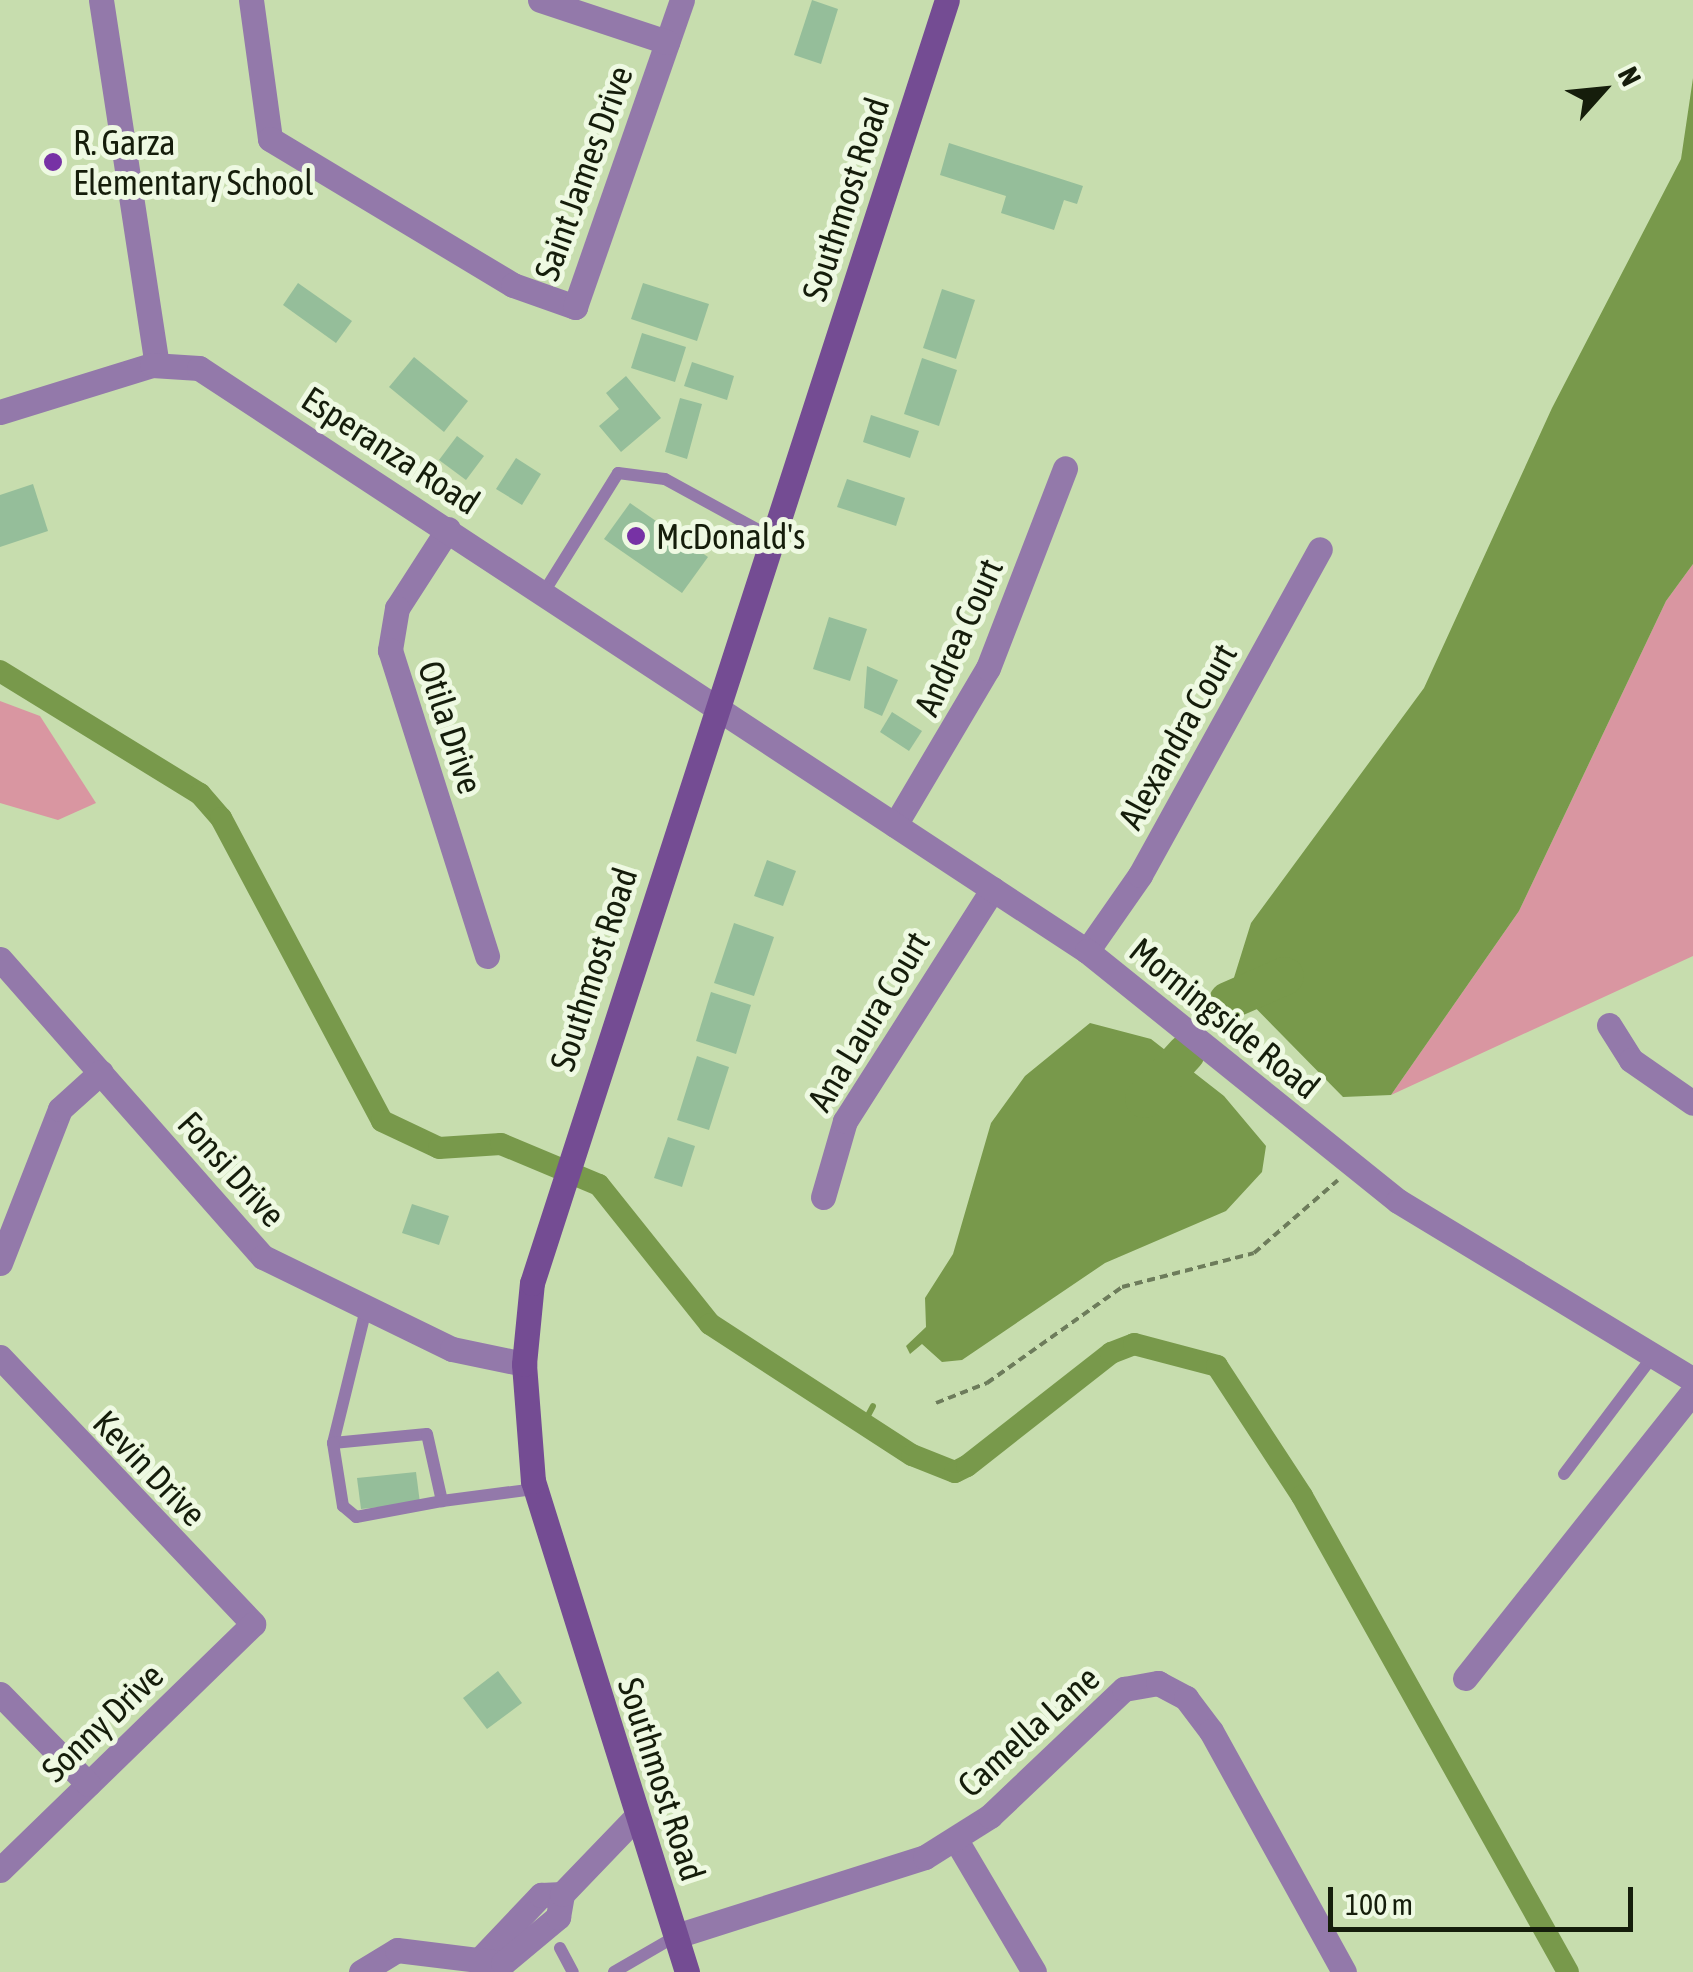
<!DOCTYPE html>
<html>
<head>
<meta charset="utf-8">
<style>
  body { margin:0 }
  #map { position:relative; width:1693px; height:1972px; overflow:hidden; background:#c7ddae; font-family:"Asap Condensed",sans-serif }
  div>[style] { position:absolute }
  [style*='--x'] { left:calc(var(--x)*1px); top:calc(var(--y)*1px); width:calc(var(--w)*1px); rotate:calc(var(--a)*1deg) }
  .green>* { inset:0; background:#d996a1 }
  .water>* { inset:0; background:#78994b }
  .stream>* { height:6px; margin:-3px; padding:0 3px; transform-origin:3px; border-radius:3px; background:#78994b }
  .canal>* { height:22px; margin:-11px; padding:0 11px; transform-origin:11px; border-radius:11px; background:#78994b }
  .river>* { height:38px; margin:-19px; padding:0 19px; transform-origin:19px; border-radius:19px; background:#78994b }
  .building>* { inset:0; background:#95be9a }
  .path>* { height:4px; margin-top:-2px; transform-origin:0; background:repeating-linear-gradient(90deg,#6d7c5b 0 8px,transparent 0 13px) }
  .service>* { height:12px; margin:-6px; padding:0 6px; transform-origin:6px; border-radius:6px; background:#9379aa }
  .minor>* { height:25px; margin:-12.5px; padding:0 12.5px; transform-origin:12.5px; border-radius:12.5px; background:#9379aa }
  .tertiary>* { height:25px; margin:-12.5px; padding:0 12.5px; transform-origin:12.5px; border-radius:12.5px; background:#9379aa }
  .secondary>* { height:25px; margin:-12.5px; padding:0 12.5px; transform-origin:12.5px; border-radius:12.5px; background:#744c93 }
  .dots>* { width:28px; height:28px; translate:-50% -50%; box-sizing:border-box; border:5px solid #eef9e2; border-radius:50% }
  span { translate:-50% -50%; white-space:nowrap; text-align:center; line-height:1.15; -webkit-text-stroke:10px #eef9e2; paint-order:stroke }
  .poi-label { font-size:35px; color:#151d0b }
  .left { translate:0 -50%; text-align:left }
  .street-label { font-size:35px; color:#151d0b }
  .north { position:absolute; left:1553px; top:40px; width:100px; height:100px; -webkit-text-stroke:8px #eef9e2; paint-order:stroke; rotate:63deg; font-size:28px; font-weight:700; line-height:40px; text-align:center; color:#151d0b }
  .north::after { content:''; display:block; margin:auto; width:35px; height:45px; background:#151d0b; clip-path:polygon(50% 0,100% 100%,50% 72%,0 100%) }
  .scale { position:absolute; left:1328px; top:1887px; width:305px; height:45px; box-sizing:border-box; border:5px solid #151d0b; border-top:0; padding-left:12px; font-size:30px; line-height:35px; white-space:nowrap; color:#151d0b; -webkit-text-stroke:8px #eef9e2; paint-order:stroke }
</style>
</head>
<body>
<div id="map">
  <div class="green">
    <div style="clip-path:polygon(1693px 564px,1693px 956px,1391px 1095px,1519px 911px,1666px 601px)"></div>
    <div style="clip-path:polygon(0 701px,40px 716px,96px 803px,58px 820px,0 803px)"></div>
  </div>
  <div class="water">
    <div style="clip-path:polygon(1693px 78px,1693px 564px,1666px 601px,1519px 911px,1391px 1095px,1343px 1097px,1232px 984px,1251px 923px,1424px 688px,1552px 408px,1681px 159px)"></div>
    <div style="clip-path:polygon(1090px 1023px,1151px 1039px,1224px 1096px,1266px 1146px,1262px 1172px,1226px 1211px,1105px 1263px,962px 1360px,942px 1362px,922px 1344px,910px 1354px,906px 1346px,926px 1327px,925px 1298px,953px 1254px,991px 1123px,1025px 1076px)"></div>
  </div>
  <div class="stream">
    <div style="--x:864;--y:1423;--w:19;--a:-62"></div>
  </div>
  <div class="canal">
    <div style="--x:0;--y:671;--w:235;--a:31.6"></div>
    <div style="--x:200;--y:794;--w:32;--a:49"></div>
    <div style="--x:221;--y:818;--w:343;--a:62"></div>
    <div style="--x:382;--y:1121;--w:63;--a:25.3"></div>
    <div style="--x:439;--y:1148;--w:62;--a:-3.7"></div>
    <div style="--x:501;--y:1144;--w:106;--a:22.7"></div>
    <div style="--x:599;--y:1185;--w:178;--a:51.4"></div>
    <div style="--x:710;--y:1324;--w:241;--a:33"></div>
    <div style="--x:912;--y:1455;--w:46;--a:21.6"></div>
    <div style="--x:955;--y:1472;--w:13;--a:-27"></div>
    <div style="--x:967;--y:1466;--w:183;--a:-38.1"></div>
    <div style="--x:1111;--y:1353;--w:25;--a:-21"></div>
    <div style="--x:1134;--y:1344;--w:86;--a:14.8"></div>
    <div style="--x:1217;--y:1366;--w:155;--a:56.8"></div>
    <div style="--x:1302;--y:1496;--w:545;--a:60.8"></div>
  </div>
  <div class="river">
    <div style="--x:1228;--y:1001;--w:62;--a:-23.7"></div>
    <div style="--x:1144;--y:1099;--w:62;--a:-47.6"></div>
  </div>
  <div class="building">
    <div style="clip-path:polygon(812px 0,838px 9px,821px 64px,794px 55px)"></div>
    <div style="clip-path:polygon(949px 143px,1083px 186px,1077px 204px,1064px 200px,1054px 230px,1001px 213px,1006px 196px,940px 175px)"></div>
    <div style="clip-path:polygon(298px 283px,352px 321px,336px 343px,283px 305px)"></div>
    <div style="clip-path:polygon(643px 283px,709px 304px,697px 341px,631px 319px)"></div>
    <div style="clip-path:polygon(942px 289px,975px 300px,956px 359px,923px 348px)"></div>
    <div style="clip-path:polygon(642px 333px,686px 347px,675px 382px,631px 368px)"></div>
    <div style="clip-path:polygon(414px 357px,468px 401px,444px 432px,389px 387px)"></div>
    <div style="clip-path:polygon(922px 358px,957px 370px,939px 426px,904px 414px)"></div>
    <div style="clip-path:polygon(692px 362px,734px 376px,727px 400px,684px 386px)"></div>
    <div style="clip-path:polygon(626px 376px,661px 418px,621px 452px,599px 426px,619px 409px,606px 393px)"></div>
    <div style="clip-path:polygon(680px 398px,702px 404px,687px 459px,665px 452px)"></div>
    <div style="clip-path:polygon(871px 415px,919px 431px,910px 458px,863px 442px)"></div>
    <div style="clip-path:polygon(457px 436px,484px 456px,466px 480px,439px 460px)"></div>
    <div style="clip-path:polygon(516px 458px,541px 474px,522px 505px,496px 489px)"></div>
    <div style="clip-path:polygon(847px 479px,905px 498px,896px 526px,837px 507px)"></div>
    <div style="clip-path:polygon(33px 484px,48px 531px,0 547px,0 495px)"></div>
    <div style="clip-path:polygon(630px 503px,708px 557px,682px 593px,604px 539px)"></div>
    <div style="clip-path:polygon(829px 617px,867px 629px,850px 681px,813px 669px)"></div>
    <div style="clip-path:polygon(867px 666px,898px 680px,882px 716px,864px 708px)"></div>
    <div style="clip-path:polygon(892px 712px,922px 731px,909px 751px,880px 732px)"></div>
    <div style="clip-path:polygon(767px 860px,796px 871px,783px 906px,754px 896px)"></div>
    <div style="clip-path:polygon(734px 923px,774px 937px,754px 996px,714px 983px)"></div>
    <div style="clip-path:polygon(711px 992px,751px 1005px,736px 1054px,696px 1041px)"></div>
    <div style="clip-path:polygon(697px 1056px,729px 1067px,709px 1130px,677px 1120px)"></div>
    <div style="clip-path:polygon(668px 1137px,695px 1146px,682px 1187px,654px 1178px)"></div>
    <div style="clip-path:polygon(412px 1204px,449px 1216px,439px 1245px,402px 1233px)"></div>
    <div style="clip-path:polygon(416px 1472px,420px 1503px,361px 1509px,357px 1478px)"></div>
    <div style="clip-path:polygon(498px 1671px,522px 1703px,487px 1729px,463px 1698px)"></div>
  </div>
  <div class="path">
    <div style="--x:936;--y:1403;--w:55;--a:-21.4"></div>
    <div style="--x:987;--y:1383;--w:166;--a:-35.4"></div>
    <div style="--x:1122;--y:1287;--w:136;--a:-14.4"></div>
    <div style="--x:1254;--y:1253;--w:111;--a:-41"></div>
  </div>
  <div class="service">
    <div style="--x:544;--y:592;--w:140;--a:-58.1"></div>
    <div style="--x:618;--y:473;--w:47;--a:7.3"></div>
    <div style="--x:665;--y:479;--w:121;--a:28.7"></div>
    <div style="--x:366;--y:1309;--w:138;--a:103.8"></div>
    <div style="--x:333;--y:1443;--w:94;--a:-5.5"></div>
    <div style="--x:427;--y:1434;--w:69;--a:77.4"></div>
    <div style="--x:442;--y:1501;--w:94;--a:-7.4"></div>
    <div style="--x:333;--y:1443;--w:64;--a:81"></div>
    <div style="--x:343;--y:1506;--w:17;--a:40"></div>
    <div style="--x:356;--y:1517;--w:87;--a:-10.5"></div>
    <div style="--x:1564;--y:1474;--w:148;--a:-53"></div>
    <div style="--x:560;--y:1948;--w:27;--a:62"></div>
    <div style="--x:614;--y:1972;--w:72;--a:-30.1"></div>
  </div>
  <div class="minor">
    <div style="--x:251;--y:0;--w:140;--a:82.2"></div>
    <div style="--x:270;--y:139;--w:283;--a:31"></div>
    <div style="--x:513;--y:285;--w:66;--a:19.5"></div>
    <div style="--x:575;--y:307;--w:325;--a:-70.8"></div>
    <div style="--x:540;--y:0;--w:134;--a:18.3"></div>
    <div style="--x:448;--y:529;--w:94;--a:122.8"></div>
    <div style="--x:397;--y:608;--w:43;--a:99.5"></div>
    <div style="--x:390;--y:650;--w:321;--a:72.4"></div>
    <div style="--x:895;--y:825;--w:182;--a:-59.4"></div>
    <div style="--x:988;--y:668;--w:214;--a:-68.9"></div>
    <div style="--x:1087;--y:951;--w:93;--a:-55.1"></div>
    <div style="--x:1140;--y:875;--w:372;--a:-61.1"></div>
    <div style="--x:0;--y:959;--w:397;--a:48.6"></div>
    <div style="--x:263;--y:1257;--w:210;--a:26"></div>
    <div style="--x:452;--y:1349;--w:74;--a:11.8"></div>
    <div style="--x:1609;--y:1025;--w:41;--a:57.8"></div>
    <div style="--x:1631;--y:1060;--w:75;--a:34.7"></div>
    <div style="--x:823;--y:1197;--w:79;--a:-73.9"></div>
    <div style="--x:845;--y:1121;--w:275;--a:-57.5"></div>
    <div style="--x:0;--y:1263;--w:165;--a:-68.7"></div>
    <div style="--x:60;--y:1109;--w:55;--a:-42.1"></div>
    <div style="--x:0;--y:1357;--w:368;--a:46.5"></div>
    <div style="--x:253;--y:1624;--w:353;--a:135.8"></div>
    <div style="--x:1465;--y:1678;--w:367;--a:-51.5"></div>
    <div style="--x:0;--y:1694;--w:126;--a:45.6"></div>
    <div style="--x:956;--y:1840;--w:153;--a:59.4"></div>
    <div style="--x:676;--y:1936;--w:261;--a:-17.6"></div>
    <div style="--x:925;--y:1857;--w:77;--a:-32.2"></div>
    <div style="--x:990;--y:1816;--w:185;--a:-43.5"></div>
    <div style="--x:1124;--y:1689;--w:35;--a:-10"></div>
    <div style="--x:1158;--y:1683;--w:32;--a:28"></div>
    <div style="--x:1186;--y:1698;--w:41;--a:52.9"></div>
    <div style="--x:1211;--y:1731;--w:275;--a:61.1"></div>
    <div style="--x:482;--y:1957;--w:86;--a:-46.4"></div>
    <div style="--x:541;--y:1895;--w:21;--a:-3"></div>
    <div style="--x:361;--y:1972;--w:42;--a:-31.4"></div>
    <div style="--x:397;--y:1950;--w:107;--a:7"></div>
    <div style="--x:503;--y:1963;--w:72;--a:-39.9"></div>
    <div style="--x:558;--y:1917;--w:23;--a:-80"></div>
    <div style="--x:562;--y:1894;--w:108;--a:-46.1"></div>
  </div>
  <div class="tertiary">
    <div style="--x:101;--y:0;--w:369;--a:81.3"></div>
    <div style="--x:0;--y:412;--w:159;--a:-17.2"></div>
    <div style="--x:152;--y:365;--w:47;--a:3.7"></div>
    <div style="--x:199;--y:368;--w:1062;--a:33.29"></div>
    <div style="--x:1087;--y:951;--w:399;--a:38.8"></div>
    <div style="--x:1398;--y:1201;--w:345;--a:31.2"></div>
  </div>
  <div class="secondary">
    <div style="--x:687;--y:1972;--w:515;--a:-107.41"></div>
    <div style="--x:533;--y:1481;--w:117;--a:-94.4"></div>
    <div style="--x:524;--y:1364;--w:81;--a:-84.4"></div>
    <div style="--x:532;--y:1283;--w:1348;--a:-72.08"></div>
  </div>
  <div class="dots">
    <div style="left:53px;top:162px;background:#7732a5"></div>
    <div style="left:636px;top:536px;background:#7732a5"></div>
  </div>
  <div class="poi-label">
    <span class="left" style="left:73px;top:162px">R. Garza<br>Elementary School</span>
    <span class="left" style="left:656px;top:536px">McDonald's</span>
  </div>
  <div class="street-label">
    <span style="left:583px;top:173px;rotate:-70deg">Saint James Drive</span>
    <span style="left:845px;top:199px;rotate:-72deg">Southmost Road</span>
    <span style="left:391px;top:450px;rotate:33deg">Esperanza Road</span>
    <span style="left:958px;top:637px;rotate:-66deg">Andrea Court</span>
    <span style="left:451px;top:727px;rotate:72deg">Otila Drive</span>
    <span style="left:1177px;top:736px;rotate:-61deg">Alexandra Court</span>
    <span style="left:593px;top:969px;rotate:-72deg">Southmost Road</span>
    <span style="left:1225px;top:1018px;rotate:39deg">Morningside Road</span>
    <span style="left:868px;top:1021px;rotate:-59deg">Ana Laura Court</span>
    <span style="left:232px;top:1169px;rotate:48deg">Fonsi Drive</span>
    <span style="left:150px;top:1468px;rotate:46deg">Kevin Drive</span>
    <span style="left:102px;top:1722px;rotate:-44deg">Sonny Drive</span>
    <span style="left:1028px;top:1731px;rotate:-42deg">Camella Lane</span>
    <span style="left:662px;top:1779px;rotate:72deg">Southmost Road</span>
  </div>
  <div class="north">N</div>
  <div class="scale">100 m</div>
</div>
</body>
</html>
